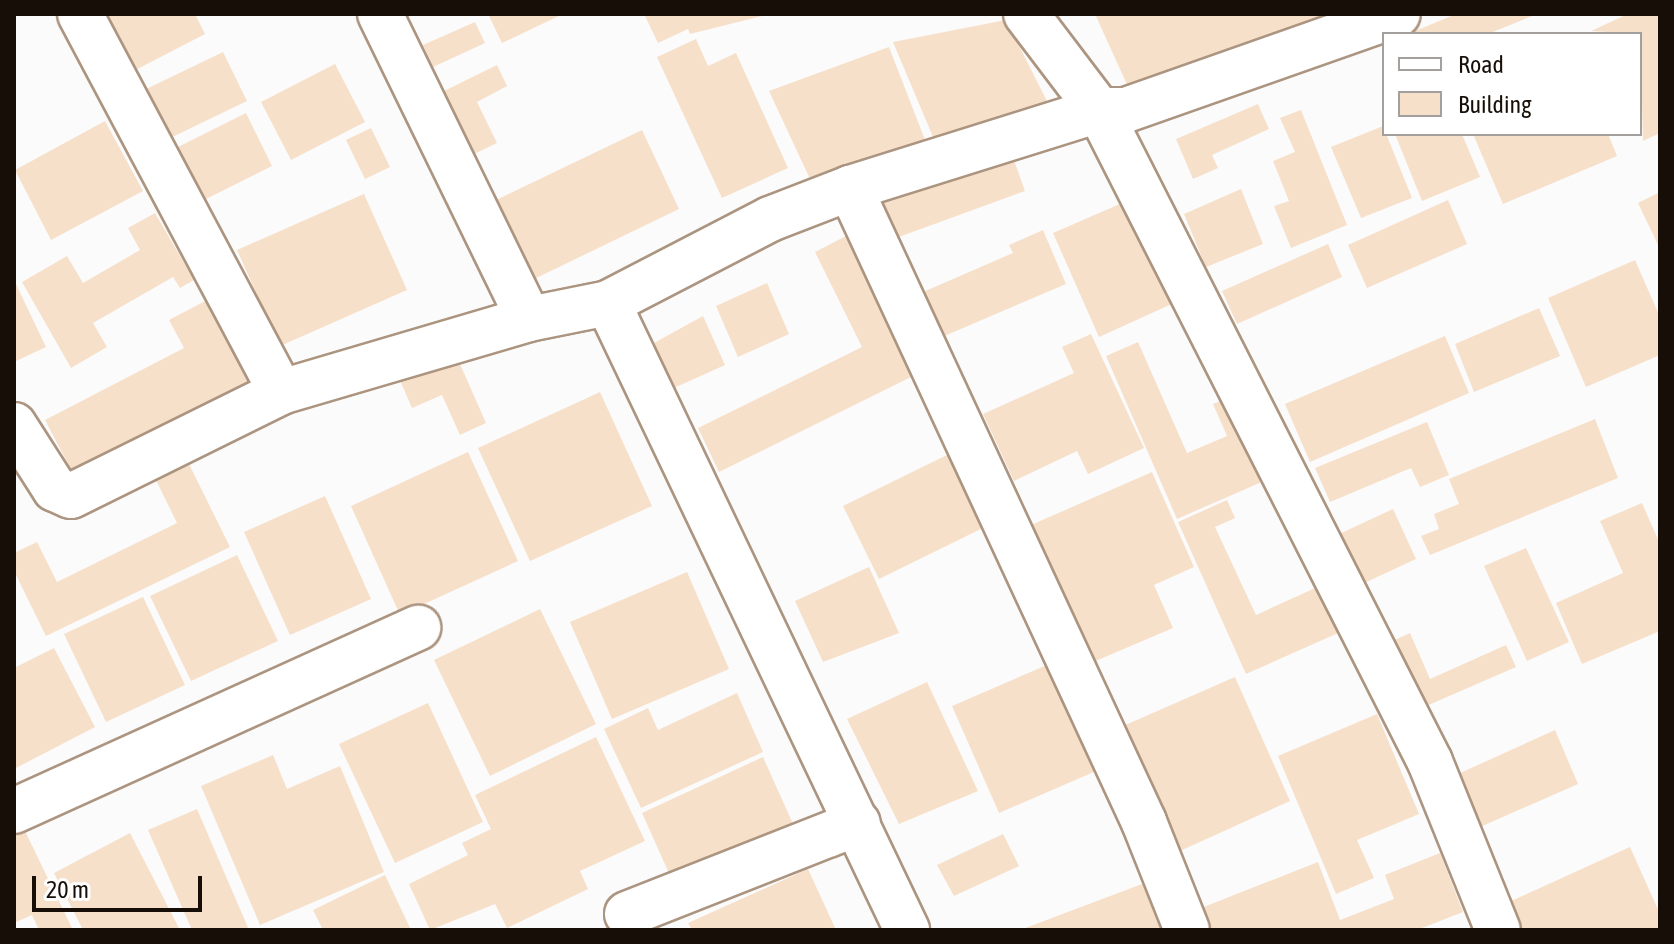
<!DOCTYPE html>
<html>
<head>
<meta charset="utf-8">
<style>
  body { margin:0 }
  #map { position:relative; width:1674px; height:944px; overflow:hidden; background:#fbfbfb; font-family:"Asap Condensed",sans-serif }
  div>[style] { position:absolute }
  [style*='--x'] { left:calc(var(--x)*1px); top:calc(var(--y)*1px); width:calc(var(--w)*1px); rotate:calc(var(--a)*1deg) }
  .building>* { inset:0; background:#f7e0ca }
  .roads { filter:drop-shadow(2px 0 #ac9580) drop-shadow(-2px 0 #ac9580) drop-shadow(0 2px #ac9580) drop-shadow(0 -2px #ac9580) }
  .minor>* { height:44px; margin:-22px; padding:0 22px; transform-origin:22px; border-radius:22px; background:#fff }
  span { translate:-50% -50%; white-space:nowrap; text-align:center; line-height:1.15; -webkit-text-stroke:6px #fff; paint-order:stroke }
  .frame { position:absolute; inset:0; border:16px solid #170f07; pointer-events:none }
  .legend { position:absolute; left:1382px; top:32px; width:260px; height:104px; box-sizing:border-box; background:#fff; border:2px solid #a29f9c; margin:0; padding:10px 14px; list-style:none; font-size:24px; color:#170f07 }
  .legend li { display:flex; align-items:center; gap:16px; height:40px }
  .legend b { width:40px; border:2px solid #a29f9c }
  .scale { position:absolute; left:32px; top:876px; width:170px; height:36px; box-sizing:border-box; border:4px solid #170f07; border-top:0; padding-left:10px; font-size:24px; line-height:28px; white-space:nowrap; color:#170f07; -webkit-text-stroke:6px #fff; paint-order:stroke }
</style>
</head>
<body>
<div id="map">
  <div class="building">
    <div style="clip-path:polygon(93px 14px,195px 14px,205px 34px,124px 76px)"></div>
    <div style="clip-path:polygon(488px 14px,563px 14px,502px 43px)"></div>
    <div style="clip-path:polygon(644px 14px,766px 14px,766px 15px,690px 34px,688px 29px,658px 43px)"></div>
    <div style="clip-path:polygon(1095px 14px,1327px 14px,1134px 100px)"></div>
    <div style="clip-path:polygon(1456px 14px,1537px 14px,1488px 34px,1408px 34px)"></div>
    <div style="clip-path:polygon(1628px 14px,1660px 14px,1660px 133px,1643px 141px,1640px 34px,1591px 31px)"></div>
    <div style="clip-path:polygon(1006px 20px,1054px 115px,936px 144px,893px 42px)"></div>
    <div style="clip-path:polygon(475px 22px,485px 43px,433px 67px,423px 45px)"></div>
    <div style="clip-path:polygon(696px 39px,708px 66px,736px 53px,788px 168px,722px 198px,657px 57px)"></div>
    <div style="clip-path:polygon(889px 47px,927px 145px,810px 179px,769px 91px)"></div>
    <div style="clip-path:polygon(223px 52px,247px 101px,162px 142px,138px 93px)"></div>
    <div style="clip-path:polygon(335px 64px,365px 122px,291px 160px,261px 102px)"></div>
    <div style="clip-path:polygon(497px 65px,507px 86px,477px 102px,497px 143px,472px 155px,442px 92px)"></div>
    <div style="clip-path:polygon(1258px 104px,1269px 129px,1212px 155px,1218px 168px,1193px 179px,1176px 139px)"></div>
    <div style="clip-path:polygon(1301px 110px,1347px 225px,1291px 248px,1274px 206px,1289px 201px,1273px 161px,1295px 152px,1280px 118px)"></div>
    <div style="clip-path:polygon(246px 113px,272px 166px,196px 204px,170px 151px)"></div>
    <div style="clip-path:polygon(105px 121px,143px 191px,51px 240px,15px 170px)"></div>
    <div style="clip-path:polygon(1383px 126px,1412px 198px,1361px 218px,1331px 147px)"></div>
    <div style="clip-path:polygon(371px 128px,390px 167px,365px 179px,346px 140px)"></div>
    <div style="clip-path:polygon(642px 130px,679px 209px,530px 281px,492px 202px)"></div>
    <div style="clip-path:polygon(1395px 134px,1462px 134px,1480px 177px,1422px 201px)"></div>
    <div style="clip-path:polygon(1473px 134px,1608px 134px,1617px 156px,1503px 204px)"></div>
    <div style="clip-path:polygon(1012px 155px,1025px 191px,896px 238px,883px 202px)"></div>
    <div style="clip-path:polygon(1241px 189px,1263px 244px,1206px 267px,1184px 214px)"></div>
    <div style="clip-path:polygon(1660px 192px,1660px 249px,1638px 203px)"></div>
    <div style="clip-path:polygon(364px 194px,407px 290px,280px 346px,237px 250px)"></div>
    <div style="clip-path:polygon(1129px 200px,1174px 303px,1099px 337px,1053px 233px)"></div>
    <div style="clip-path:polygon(1448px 200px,1467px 244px,1367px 288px,1348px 245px)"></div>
    <div style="clip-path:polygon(155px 213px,194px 280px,180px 288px,173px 277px,93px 323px,107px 347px,71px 368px,22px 282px,67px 256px,83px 283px,140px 250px,128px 228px)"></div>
    <div style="clip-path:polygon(1043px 230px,1066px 284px,942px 337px,923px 292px,1013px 253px,1009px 245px)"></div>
    <div style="clip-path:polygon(846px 236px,915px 375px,719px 472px,698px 428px,862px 347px,815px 252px)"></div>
    <div style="clip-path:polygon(1328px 244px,1342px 277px,1237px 324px,1222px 291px)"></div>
    <div style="clip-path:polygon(1635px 260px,1660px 317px,1660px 355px,1586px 387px,1548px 298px)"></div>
    <div style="clip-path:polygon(14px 280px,46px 347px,14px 362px)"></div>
    <div style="clip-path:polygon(767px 283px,789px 334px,738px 357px,716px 306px)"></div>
    <div style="clip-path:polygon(209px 299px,254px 384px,75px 477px,45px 420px,184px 348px,169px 320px)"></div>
    <div style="clip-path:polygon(1539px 308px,1560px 356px,1474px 392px,1455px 344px)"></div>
    <div style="clip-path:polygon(703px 316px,725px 365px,674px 388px,654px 343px)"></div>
    <div style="clip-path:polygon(1091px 334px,1144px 448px,1088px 474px,1077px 451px,1014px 481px,983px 414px,1074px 373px,1062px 347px)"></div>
    <div style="clip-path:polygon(1445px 336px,1469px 393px,1310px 462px,1285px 404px)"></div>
    <div style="clip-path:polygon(1138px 342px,1187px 453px,1227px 436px,1213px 404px,1237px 394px,1273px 477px,1177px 519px,1106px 356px)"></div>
    <div style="clip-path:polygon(452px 346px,486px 423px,460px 435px,442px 395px,412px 408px,396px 371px)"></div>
    <div style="clip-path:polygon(600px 392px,652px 506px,530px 561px,478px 448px)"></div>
    <div style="clip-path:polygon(1595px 419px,1618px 478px,1430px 555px,1421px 536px,1439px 529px,1434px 514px,1459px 504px,1449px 479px)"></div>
    <div style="clip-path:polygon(1427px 422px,1449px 475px,1420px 487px,1411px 468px,1330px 502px,1315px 468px)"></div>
    <div style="clip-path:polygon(468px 452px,518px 561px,400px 615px,351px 506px)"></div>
    <div style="clip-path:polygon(953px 452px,989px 525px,879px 579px,843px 506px)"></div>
    <div style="clip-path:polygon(186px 458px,230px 547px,46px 636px,14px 571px,14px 553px,37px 542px,57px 582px,177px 523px,153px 474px)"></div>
    <div style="clip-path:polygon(1152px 472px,1194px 567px,1154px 585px,1173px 628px,1091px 663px,1031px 525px)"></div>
    <div style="clip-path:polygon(325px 496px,371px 599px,290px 635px,244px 532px)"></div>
    <div style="clip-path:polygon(1227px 500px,1235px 518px,1215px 527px,1256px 615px,1324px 584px,1345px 630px,1246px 674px,1178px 522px)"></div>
    <div style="clip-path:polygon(1642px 503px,1660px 544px,1660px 631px,1582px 664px,1556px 603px,1623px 573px,1600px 521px)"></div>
    <div style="clip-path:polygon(1393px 509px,1416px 559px,1360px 585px,1337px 535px)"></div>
    <div style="clip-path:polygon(1526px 548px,1569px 642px,1527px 661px,1484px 566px)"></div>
    <div style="clip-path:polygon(237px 555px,278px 641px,191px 681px,150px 596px)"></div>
    <div style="clip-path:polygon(869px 567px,899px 633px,823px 662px,795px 601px)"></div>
    <div style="clip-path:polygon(687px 572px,729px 669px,612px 719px,570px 622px)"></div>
    <div style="clip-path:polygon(143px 597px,185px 685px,106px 722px,64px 634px)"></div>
    <div style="clip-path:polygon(540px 609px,596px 724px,490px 776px,434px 660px)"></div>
    <div style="clip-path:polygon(1410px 633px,1430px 679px,1506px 645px,1516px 667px,1417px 710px,1388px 643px)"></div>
    <div style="clip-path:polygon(54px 648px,95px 727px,14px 769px,14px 668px)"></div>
    <div style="clip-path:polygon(1056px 661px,1103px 768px,999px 813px,952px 706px)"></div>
    <div style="clip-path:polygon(1235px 677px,1290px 801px,1180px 851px,1123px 726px)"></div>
    <div style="clip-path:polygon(927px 682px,978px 791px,899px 824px,847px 719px)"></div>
    <div style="clip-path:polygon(737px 693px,763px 752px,641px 808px,604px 729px,648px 708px,658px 730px)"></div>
    <div style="clip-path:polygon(428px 703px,483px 822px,395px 863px,339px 744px)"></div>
    <div style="clip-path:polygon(1377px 714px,1419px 814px,1357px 840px,1374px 878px,1336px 894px,1278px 756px)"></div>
    <div style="clip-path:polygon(1555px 730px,1578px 784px,1471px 831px,1447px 779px)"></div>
    <div style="clip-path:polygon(596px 737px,645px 841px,580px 871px,588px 889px,507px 928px,495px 904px,430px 930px,409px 884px,468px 855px,462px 843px,491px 829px,475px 795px)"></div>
    <div style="clip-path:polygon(273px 755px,287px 789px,340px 766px,384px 872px,260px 925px,201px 786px)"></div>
    <div style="clip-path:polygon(763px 757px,793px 824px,672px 880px,642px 813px)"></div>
    <div style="clip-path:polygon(197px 809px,249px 930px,192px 930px,148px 830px)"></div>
    <div style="clip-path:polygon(25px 831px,73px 930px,39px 930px,32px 915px,14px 923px,14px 836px)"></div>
    <div style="clip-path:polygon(130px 833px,180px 930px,83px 930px,54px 873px)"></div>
    <div style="clip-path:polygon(1003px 834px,1019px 866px,954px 896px,937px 865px)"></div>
    <div style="clip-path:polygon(1630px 847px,1660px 914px,1660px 930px,1521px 930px,1509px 902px)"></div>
    <div style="clip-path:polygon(1440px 853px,1463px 912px,1417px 930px,1198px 930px,1191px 912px,1318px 862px,1340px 920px,1394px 899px,1385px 875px)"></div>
    <div style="clip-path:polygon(808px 869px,836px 930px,692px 930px,688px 923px)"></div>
    <div style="clip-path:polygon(385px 875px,411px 930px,323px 930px,313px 910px)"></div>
    <div style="clip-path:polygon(1150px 881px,1169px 930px,1020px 930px)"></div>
  </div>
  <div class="roads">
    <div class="minor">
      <div style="--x:80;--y:14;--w:428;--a:62"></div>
      <div style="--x:380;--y:14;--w:339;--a:64"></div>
      <div style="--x:1026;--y:14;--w:121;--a:52.8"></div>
      <div style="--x:1099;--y:110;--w:731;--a:63.08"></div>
      <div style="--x:1430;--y:762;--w:181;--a:68"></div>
      <div style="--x:850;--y:188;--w:699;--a:65.12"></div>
      <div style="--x:1144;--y:822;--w:116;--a:68.3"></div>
      <div style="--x:608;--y:303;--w:695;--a:64.5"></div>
      <div style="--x:14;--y:425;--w:76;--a:57.4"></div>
      <div style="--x:55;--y:489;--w:17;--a:24"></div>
      <div style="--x:71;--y:496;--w:234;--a:-26.3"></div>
      <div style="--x:281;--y:392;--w:259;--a:-16.4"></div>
      <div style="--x:529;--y:319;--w:81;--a:-11.4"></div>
      <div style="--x:608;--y:303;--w:182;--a:-27.4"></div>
      <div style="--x:770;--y:219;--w:86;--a:-21.2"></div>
      <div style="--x:850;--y:188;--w:261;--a:-17.4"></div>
      <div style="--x:1099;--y:110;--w:27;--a:0"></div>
      <div style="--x:1126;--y:110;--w:288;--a:-19.4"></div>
      <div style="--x:14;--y:811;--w:444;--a:-24.4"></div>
      <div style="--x:627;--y:914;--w:248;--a:-21.5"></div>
    </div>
  </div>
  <div class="frame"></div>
  <ul class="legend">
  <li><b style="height:10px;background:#fff"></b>Road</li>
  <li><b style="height:22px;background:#f7e0ca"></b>Building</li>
  </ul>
  <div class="scale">20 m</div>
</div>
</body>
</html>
